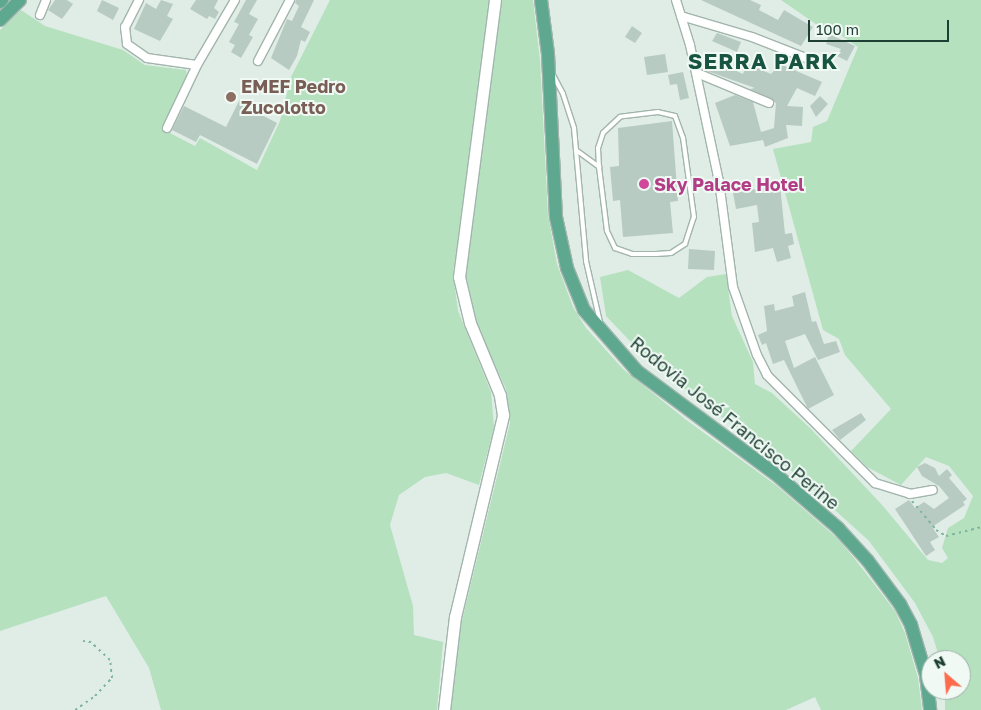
<!DOCTYPE html>
<html>
<head>
<meta charset="utf-8">
<style>
  body { margin:0 }
  #map { position:relative; width:981px; height:710px; overflow:hidden; background:#e0ede6; font-family:"Golos Text",sans-serif }
  div>[style] { position:absolute }
  [style*='--x'] { left:calc(var(--x)*1px); top:calc(var(--y)*1px); width:calc(var(--w)*1px); rotate:calc(var(--a)*1deg) }
  .green>* { inset:0; background:#b5e1bf }
  .building>* { inset:0; background:#b7cbc2 }
  .path>* { height:2px; margin-top:-1px; transform-origin:0; background:repeating-linear-gradient(90deg,#7cb49f 0 2.5px,transparent 0 6.5px) }
  .roads { filter:drop-shadow(1px 0 #a2b5ad) drop-shadow(-1px 0 #a2b5ad) drop-shadow(0 1px #a2b5ad) drop-shadow(0 -1px #a2b5ad) }
  .lane>* { height:4px; margin:-2px; padding:0 2px; transform-origin:2px; border-radius:2px; background:#fff }
  .street>* { height:8px; margin:-4px; padding:0 4px; transform-origin:4px; border-radius:4px; background:#fff }
  .secondary>* { height:11px; margin:-5.5px; padding:0 5.5px; transform-origin:5.5px; border-radius:5.5px; background:#fff }
  .primary>* { height:12px; margin:-6px; padding:0 6px; transform-origin:6px; border-radius:6px; background:#5ea890 }
  .dots>* { width:14px; height:14px; translate:-50% -50%; box-sizing:border-box; border:2px solid #f0f9f4; border-radius:50% }
  span { translate:-50% -50%; white-space:nowrap; text-align:center; line-height:1.15; -webkit-text-stroke:4px #f0f9f4; paint-order:stroke }
  .education-label { font-size:18px; color:#785e54; font-weight:700 }
  .left { translate:0 -50%; text-align:left }
  .hotel-label { font-size:18px; color:#b23c85; font-weight:700 }
  .street-label { font-size:18px; color:#1e3f34 }
  .district-label { font-size:22px; color:#185441; font-weight:700; letter-spacing:1px }
  .north { position:absolute; left:921px; top:650px; width:50px; height:50px; box-sizing:border-box; background:#f0f9f4; border:1px solid #9cafa7; border-radius:50%; rotate:333deg; font-size:14px; font-weight:700; line-height:20px; text-align:center; color:#1e3f34 }
  .north::after { content:''; display:block; margin:auto; width:18px; height:22px; background:#ff6c4b; clip-path:polygon(50% 0,100% 100%,50% 72%,0 100%) }
  .scale { position:absolute; left:808px; top:20px; width:141px; height:22px; box-sizing:border-box; border:2px solid #1e3f34; border-top:0; padding-left:6px; font-size:15px; line-height:18px; white-space:nowrap; color:#1e3f34; -webkit-text-stroke:4px #f0f9f4; paint-order:stroke }
</style>
</head>
<body>
<div id="map">
  <div class="green">
    <div style="clip-path:polygon(330px 0,490px 0,480px 99px,453px 273px,458px 311px,491px 392px,494px 427px,479px 485px,446px 473px,425px 477px,399px 495px,390px 525px,413px 606px,414px 635px,443px 642px,437px 710px,161px 710px,149px 668px,106px 596px,0 631px,0 30px,21px 10px,45px 26px,123px 50px,145px 65px,186px 70px,187px 77px,162px 129px,195px 146px,200px 138px,257px 170px,280px 121px,291px 77px)"></div>
    <div style="clip-path:polygon(499px 0,533px 0,540px 60px,548px 215px,557px 264px,573px 307px,586px 328px,623px 369px,685px 419px,777px 486px,837px 538px,854px 558px,895px 611px,905px 633px,918px 678px,922px 710px,821px 710px,815px 697px,786px 710px,450px 710px,457px 641px,510px 423px,506px 389px,478px 328px,466px 276px,467px 241px,485px 129px)"></div>
    <div style="clip-path:polygon(781px 0,981px 0,981px 710px,945px 710px,945px 690px,961px 690px,961px 660px,940px 660px,933px 637px,915px 603px,869px 541px,793px 472px,649px 361px,606px 316px,600px 277px,628px 270px,679px 298px,707px 277px,726px 274px,732px 316px,753px 362px,755px 384px,772px 393px,811px 429px,883px 506px,928px 560px,942px 563px,948px 558px,942px 548px,948px 528px,964px 518px,973px 496px,949px 466px,926px 457px,901px 485px,867px 467px,851px 451px,891px 409px,845px 355px,839px 339px,823px 330px,773px 149px,811px 142px,813px 127px,827px 121px,858px 47px,842px 36px,826px 31px)"></div>
  </div>
  <div class="building">
    <div style="clip-path:polygon(55px 0,67px 0,73px 4px,62px 19px,48px 10px)"></div>
    <div style="clip-path:polygon(102px 0,119px 8px,113px 20px,97px 11px)"></div>
    <div style="clip-path:polygon(161px 0,173px 4px,167px 16px,173px 19px,160px 41px,134px 29px,146px 3px,156px 9px)"></div>
    <div style="clip-path:polygon(196px 0,218px 0,214px 8px,219px 12px,215px 19px,209px 16px,207px 19px,190px 9px)"></div>
    <div style="clip-path:polygon(246px 0,257px 0,249px 14px,258px 19px,249px 35px,253px 37px,241px 58px,231px 52px,235px 45px,229px 42px,239px 24px,234px 22px)"></div>
    <div style="clip-path:polygon(296px 0,314px 0,301px 27px,310px 32px,305px 42px,301px 40px,297px 56px,289px 70px,271px 58px,287px 19px,292px 21px,299px 6px,295px 3px)"></div>
    <div style="clip-path:polygon(701px 0,750px 0,761px 5px,759px 10px,778px 20px,784px 10px,813px 27px,801px 46px)"></div>
    <div style="clip-path:polygon(632px 26px,642px 33px,635px 43px,625px 37px)"></div>
    <div style="clip-path:polygon(717px 33px,741px 42px,737px 52px,712px 41px)"></div>
    <div style="clip-path:polygon(829px 34px,855px 46px,847px 61px,837px 56px,841px 49px,826px 44px)"></div>
    <div style="clip-path:polygon(665px 54px,668px 72px,647px 75px,644px 57px)"></div>
    <div style="clip-path:polygon(712px 60px,743px 74px,747px 64px,771px 74px,780px 64px,822px 82px,815px 96px,797px 88px,787px 106px,803px 107px,802px 126px,786px 125px,788px 138px,765px 147px,763px 140px,730px 146px,715px 103px,735px 95px,753px 102px,761px 132px,774px 128px,776px 103px,750px 89px,755px 88px,707px 71px)"></div>
    <div style="clip-path:polygon(683px 72px,689px 98px,680px 100px,677px 84px,670px 85px,668px 75px)"></div>
    <div style="clip-path:polygon(820px 96px,828px 104px,816px 117px,810px 106px)"></div>
    <div style="clip-path:polygon(240px 99px,252px 105px,250px 109px,277px 123px,257px 164px,200px 135px,196px 142px,172px 130px,184px 106px,226px 127px)"></div>
    <div style="clip-path:polygon(672px 121px,678px 201px,670px 202px,673px 233px,623px 237px,620px 200px,613px 201px,610px 167px,619px 166px,618px 128px)"></div>
    <div style="clip-path:polygon(780px 185px,785px 234px,792px 233px,794px 244px,788px 246px,791px 258px,777px 262px,773px 248px,755px 252px,752px 223px,759px 222px,757px 205px,736px 209px,733px 193px)"></div>
    <div style="clip-path:polygon(689px 249px,715px 251px,714px 270px,688px 269px)"></div>
    <div style="clip-path:polygon(805px 292px,812px 322px,816px 321px,824px 344px,836px 341px,840px 352px,818px 360px,805px 334px,785px 341px,794px 368px,815px 357px,834px 395px,808px 409px,784px 360px,773px 364px,766px 343px,762px 345px,758px 335px,767px 331px,764px 306px,774px 304px,775px 311px,794px 306px,792px 296px)"></div>
    <div style="clip-path:polygon(861px 413px,866px 420px,840px 440px,832px 430px)"></div>
    <div style="clip-path:polygon(925px 463px,935px 468px,939px 476px,947px 469px,952px 475px,949px 478px,967px 499px,963px 502px,965px 505px,932px 527px,939px 537px,930px 542px,935px 550px,926px 556px,895px 509px,909px 500px,915px 508px,924px 502px,934px 509px,949px 498px,939px 486px,922px 476px,917px 467px)"></div>
  </div>
  <div class="path">
    <div style="--x:912;--y:501;--w:38;--a:50"></div>
    <div style="--x:936;--y:530;--w:12;--a:31"></div>
    <div style="--x:946;--y:536;--w:36;--a:-14"></div>
    <div style="--x:75;--y:710;--w:24;--a:-35"></div>
    <div style="--x:95;--y:696;--w:25;--a:-47"></div>
    <div style="--x:112;--y:678;--w:18;--a:-96"></div>
    <div style="--x:110;--y:660;--w:26;--a:-137"></div>
    <div style="--x:91;--y:642;--w:8;--a:-173"></div>
  </div>
  <div class="roads">
    <div class="lane">
      <div style="--x:553;--y:75;--w:21;--a:62"></div>
      <div style="--x:563;--y:94;--w:36;--a:72"></div>
      <div style="--x:574;--y:128;--w:134;--a:84.8"></div>
      <div style="--x:586;--y:261;--w:63;--a:77.1"></div>
      <div style="--x:576;--y:150;--w:29;--a:36"></div>
      <div style="--x:599;--y:167;--w:64;--a:82.9"></div>
      <div style="--x:607;--y:231;--w:19;--a:65"></div>
      <div style="--x:615;--y:248;--w:18;--a:19"></div>
      <div style="--x:632;--y:254;--w:24;--a:0"></div>
      <div style="--x:656;--y:254;--w:15;--a:-4"></div>
      <div style="--x:671;--y:253;--w:17;--a:-33"></div>
      <div style="--x:685;--y:244;--w:28;--a:-72"></div>
      <div style="--x:694;--y:217;--w:80;--a:-97.9"></div>
      <div style="--x:683;--y:138;--w:23;--a:-110"></div>
      <div style="--x:675;--y:116;--w:17;--a:-167"></div>
      <div style="--x:658;--y:112;--w:38;--a:173"></div>
      <div style="--x:620;--y:117;--w:23;--a:137"></div>
      <div style="--x:603;--y:133;--w:16;--a:108"></div>
      <div style="--x:598;--y:148;--w:19;--a:87"></div>
    </div>
    <div class="street">
      <div style="--x:139;--y:0;--w:30;--a:117"></div>
      <div style="--x:125;--y:27;--w:17;--a:83"></div>
      <div style="--x:127;--y:44;--w:24;--a:35"></div>
      <div style="--x:147;--y:58;--w:50;--a:8"></div>
      <div style="--x:676;--y:0;--w:47;--a:72.7"></div>
      <div style="--x:690;--y:45;--w:139;--a:78"></div>
      <div style="--x:719;--y:181;--w:107;--a:82.5"></div>
      <div style="--x:733;--y:287;--w:72;--a:70.6"></div>
      <div style="--x:757;--y:355;--w:22;--a:63"></div>
      <div style="--x:767;--y:375;--w:153;--a:45"></div>
      <div style="--x:875;--y:483;--w:37;--a:17"></div>
      <div style="--x:910;--y:494;--w:23;--a:-10"></div>
      <div style="--x:40;--y:15;--w:16;--a:-68"></div>
      <div style="--x:681;--y:16;--w:74;--a:16.5"></div>
      <div style="--x:752;--y:37;--w:77;--a:21.3"></div>
      <div style="--x:258;--y:61;--w:69;--a:-62.3"></div>
      <div style="--x:697;--y:73;--w:78;--a:22.6"></div>
      <div style="--x:167;--y:128;--w:70;--a:-64.5"></div>
      <div style="--x:197;--y:65;--w:75;--a:-59.7"></div>
    </div>
    <div class="secondary">
      <div style="--x:444;--y:710;--w:94;--a:-83.3"></div>
      <div style="--x:455;--y:617;--w:208;--a:-76.6"></div>
      <div style="--x:503;--y:415;--w:20;--a:-99"></div>
      <div style="--x:500;--y:395;--w:78;--a:-112.6"></div>
      <div style="--x:470;--y:323;--w:47;--a:-103.4"></div>
      <div style="--x:459;--y:277;--w:279;--a:-82.6"></div>
    </div>
    <div class="primary">
      <div style="--x:541;--y:0;--w:54;--a:82.6"></div>
      <div style="--x:548;--y:54;--w:163;--a:87.2"></div>
      <div style="--x:556;--y:217;--w:52;--a:77.8"></div>
      <div style="--x:567;--y:268;--w:45;--a:68"></div>
      <div style="--x:584;--y:310;--w:81;--a:49"></div>
      <div style="--x:637;--y:371;--w:177;--a:36.7"></div>
      <div style="--x:779;--y:477;--w:78;--a:40.8"></div>
      <div style="--x:838;--y:528;--w:45;--a:47.7"></div>
      <div style="--x:868;--y:561;--w:54;--a:53.3"></div>
      <div style="--x:900;--y:604;--w:24;--a:62"></div>
      <div style="--x:911;--y:625;--w:52;--a:73.3"></div>
      <div style="--x:926;--y:675;--w:35;--a:83"></div>
      <div style="--x:0;--y:2;--w:3;--a:-45"></div>
      <div style="--x:0;--y:20;--w:28;--a:-45"></div>
    </div>
  </div>
  <div class="dots">
    <div style="left:231px;top:97px;background:#8d6e63"></div>
    <div style="left:644px;top:184px;background:#d1479c"></div>
  </div>
  <div class="education-label">
    <span class="left" style="left:241px;top:97px">EMEF Pedro<br>Zucolotto</span>
  </div>
  <div class="hotel-label">
    <span class="left" style="left:654px;top:184px">Sky Palace Hotel</span>
  </div>
  <div class="street-label">
    <span style="left:735px;top:423px;rotate:39deg">Rodovia José Francisco Perine</span>
  </div>
  <div class="district-label">
    <span style="left:763px;top:61px">SERRA PARK</span>
  </div>
  <div class="north">N</div>
  <div class="scale">100 m</div>
</div>
</body>
</html>
